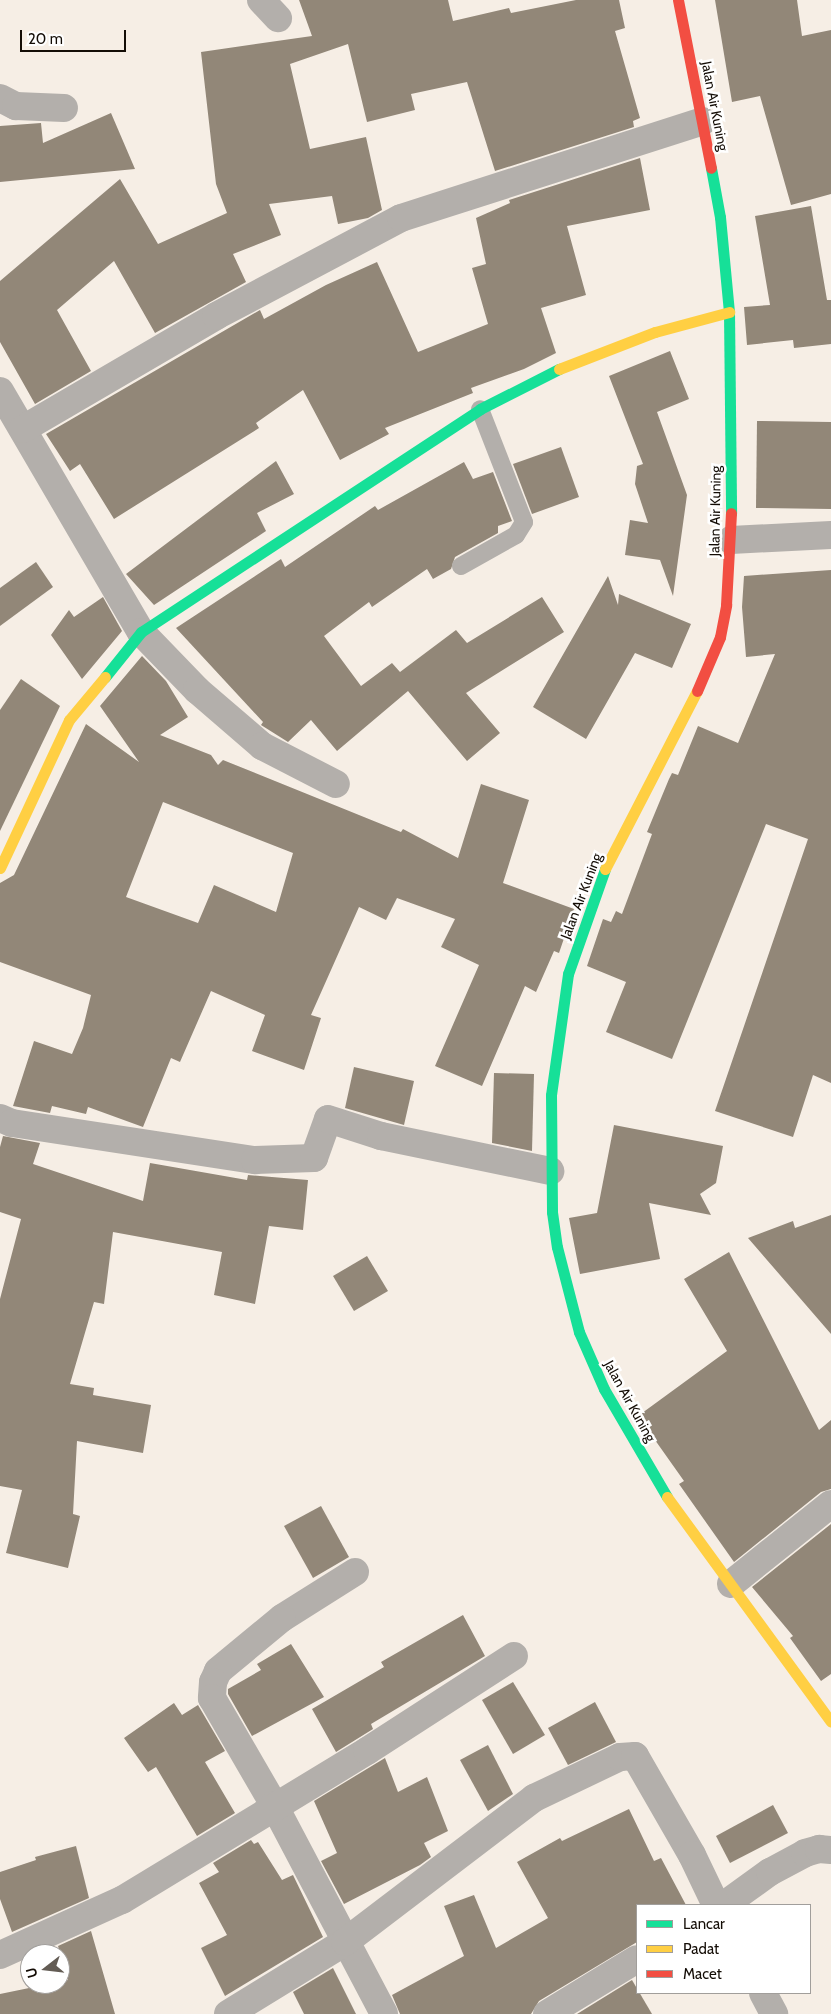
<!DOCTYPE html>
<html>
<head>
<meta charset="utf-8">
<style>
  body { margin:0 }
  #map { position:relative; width:831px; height:2014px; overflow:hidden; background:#f6eee5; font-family:Cabin,sans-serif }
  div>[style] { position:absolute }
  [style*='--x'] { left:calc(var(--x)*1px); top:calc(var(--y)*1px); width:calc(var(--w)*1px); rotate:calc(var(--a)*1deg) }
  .building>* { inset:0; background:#928778 }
  .lane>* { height:18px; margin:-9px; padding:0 9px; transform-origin:9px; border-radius:9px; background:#b3afab }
  .street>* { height:28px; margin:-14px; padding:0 14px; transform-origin:14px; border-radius:14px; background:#b3afab }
  .fast>* { height:11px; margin:-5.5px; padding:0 5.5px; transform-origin:5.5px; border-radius:5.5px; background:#16e098 }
  .slow>* { height:11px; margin:-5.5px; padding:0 5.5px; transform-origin:5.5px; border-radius:5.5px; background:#ffcf43 }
  .jam>* { height:11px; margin:-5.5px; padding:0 5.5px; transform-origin:5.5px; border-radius:5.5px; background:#f24e42 }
  span { translate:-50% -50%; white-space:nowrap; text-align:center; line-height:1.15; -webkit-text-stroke:5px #fff; paint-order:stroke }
  .street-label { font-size:14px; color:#140d06 }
  .legend { position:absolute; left:636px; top:1904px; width:175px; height:90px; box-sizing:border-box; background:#fff; border:1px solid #a19e9b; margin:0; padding:6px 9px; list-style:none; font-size:15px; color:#140d06 }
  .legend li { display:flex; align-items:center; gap:10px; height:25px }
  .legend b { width:25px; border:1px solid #a19e9b }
  .north { position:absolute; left:20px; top:1944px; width:50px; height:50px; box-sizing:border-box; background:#fff; border:1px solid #a19e9b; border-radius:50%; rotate:254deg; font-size:14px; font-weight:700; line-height:20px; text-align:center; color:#140d06 }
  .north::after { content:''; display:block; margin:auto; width:18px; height:22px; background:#635c54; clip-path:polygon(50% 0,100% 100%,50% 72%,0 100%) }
  .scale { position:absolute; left:20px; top:30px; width:106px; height:22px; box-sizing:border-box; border:2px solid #140d06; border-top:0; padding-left:6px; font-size:15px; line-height:18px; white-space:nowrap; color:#140d06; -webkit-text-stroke:4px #fff; paint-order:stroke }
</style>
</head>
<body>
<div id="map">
  <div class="building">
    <div style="clip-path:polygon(299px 0,448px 0,453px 21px,509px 8px,511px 13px,576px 0,619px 0,625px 28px,615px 31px,640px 118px,633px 121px,634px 127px,495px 171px,467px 82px,411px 94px,415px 110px,367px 122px,348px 44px,290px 64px,310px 149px,366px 137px,382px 210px,368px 218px,338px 224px,332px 196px,269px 204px,281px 235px,233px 254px,246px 282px,155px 333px,114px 261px,57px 310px,91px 371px,35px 404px,0 342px,0 281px,120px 179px,158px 244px,227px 213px,216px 184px,201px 52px,312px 36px)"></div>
    <div style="clip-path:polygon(715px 0,797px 0,802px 36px,831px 30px,831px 194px,791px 205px,760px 96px,732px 102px)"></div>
    <div style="clip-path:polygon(111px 113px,135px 169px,0 182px,0 126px,41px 123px,43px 143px)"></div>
    <div style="clip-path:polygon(640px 158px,650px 210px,567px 226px,586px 295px,541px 308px,556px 353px,524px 369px,471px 388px,473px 393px,385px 428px,389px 434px,340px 460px,303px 390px,256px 423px,259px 428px,114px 519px,80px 464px,70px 471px,46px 434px,260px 310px,264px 319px,326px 285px,377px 262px,418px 352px,488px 324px,472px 268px,486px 264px,476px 218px,510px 203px,509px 200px)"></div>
    <div style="clip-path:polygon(811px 206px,827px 300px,831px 300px,831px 344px,794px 348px,793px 340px,747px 345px,744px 307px,770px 305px,755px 216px)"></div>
    <div style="clip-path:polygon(670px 351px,689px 399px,657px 412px,687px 495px,673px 596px,660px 560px,625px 555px,630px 520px,648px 523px,635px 484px,637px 466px,643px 464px,609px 376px)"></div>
    <div style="clip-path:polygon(757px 421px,831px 422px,831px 509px,756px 508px)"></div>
    <div style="clip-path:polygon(561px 447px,579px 497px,532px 514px,513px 464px)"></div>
    <div style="clip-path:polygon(276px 461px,294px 494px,257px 513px,266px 531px,154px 605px,126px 574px)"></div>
    <div style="clip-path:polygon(464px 462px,473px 479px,493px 472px,512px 521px,498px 526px,498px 533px,455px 557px,451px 569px,433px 579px,427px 569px,372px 607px,369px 602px,324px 636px,361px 686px,392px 663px,400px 672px,456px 630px,467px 643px,542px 597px,564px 632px,466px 693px,500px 733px,467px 761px,408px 691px,337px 751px,311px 720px,288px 742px,261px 725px,263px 722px,176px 628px,281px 559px,285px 567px,375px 506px,378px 510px)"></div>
    <div style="clip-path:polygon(36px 562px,53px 587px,0 626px,0 588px)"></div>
    <div style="clip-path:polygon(831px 570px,831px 1083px,813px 1075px,793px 1137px,715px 1111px,808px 839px,766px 824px,672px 1059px,606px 1032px,626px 982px,587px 966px,603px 919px,611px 922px,616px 911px,622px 914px,652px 834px,647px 832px,669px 779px,672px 773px,678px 775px,698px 726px,738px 743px,775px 654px,746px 657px,742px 607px,744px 576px)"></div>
    <div style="clip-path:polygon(608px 576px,618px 605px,619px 594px,691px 624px,672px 668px,635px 653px,586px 739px,533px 707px)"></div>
    <div style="clip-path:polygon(103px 597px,122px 631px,82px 679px,51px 635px,69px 610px,74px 617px)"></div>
    <div style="clip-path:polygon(evenodd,142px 656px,166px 681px,188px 717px,160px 735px,211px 755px,218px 765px,223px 760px,401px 832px,403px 829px,458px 858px,481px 784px,529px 800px,503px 883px,574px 909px,559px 953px,554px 951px,536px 992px,525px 986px,482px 1086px,435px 1066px,479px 965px,441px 947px,455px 919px,397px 898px,386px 920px,359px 907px,311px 1015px,321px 1018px,304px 1070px,252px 1051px,265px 1015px,211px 991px,180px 1062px,171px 1058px,143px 1127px,88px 1107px,86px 1114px,52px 1106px,50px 1113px,13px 1106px,34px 1041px,72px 1054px,83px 1028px,91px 995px,0 962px,0 883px,14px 875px,86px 724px,139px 762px,100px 706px,142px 656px,163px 802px,293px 853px,276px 912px,214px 885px,198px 923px,126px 897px,163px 802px)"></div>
    <div style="clip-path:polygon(21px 679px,60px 706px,0 831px,0 710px)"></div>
    <div style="clip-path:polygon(354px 1067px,414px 1081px,404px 1125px,345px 1108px)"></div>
    <div style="clip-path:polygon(494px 1073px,534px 1074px,532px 1151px,492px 1143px)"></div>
    <div style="clip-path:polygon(614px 1125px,723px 1146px,716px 1183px,700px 1194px,711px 1215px,649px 1203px,660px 1259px,580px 1274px,569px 1218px,597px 1213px)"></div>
    <div style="clip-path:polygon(3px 1136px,40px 1143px,33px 1164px,143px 1201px,150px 1163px,247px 1180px,248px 1175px,308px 1180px,303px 1230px,269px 1226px,255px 1304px,214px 1295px,222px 1252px,113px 1232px,104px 1304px,94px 1302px,70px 1384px,94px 1388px,93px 1395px,151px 1405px,143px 1453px,77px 1441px,73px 1514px,80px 1516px,68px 1568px,6px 1553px,22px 1490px,0 1486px,0 1299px,21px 1219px,0 1212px,0 1147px)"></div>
    <div style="clip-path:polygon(831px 1215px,831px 1334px,748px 1238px,793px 1221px,795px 1228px)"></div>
    <div style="clip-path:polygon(729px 1252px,819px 1430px,831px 1420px,831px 1489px,821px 1492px,734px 1562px,679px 1484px,684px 1481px,638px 1416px,727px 1351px,684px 1279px)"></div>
    <div style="clip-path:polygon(367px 1256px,388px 1291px,354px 1311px,333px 1276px)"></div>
    <div style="clip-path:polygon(321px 1506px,349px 1557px,313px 1578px,284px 1526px)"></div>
    <div style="clip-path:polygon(831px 1524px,831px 1674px,821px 1681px,790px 1638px,793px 1636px,752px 1587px)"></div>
    <div style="clip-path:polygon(463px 1615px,485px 1656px,371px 1724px,373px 1729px,336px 1752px,312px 1709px,384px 1667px,381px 1662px)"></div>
    <div style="clip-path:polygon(291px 1644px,324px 1697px,252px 1736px,228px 1694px,228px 1689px,261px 1670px,257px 1664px)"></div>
    <div style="clip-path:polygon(513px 1682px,545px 1735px,513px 1754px,482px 1700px)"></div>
    <div style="clip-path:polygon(595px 1702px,616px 1742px,568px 1765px,548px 1728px)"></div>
    <div style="clip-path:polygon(174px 1703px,182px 1715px,198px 1705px,225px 1751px,205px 1762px,235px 1813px,197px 1836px,156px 1767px,148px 1772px,124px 1738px)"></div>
    <div style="clip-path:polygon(488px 1745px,513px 1794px,488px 1811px,460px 1760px)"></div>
    <div style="clip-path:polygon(385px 1758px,398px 1792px,427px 1777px,448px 1831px,424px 1843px,431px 1857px,420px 1865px,344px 1904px,321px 1861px,337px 1853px,314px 1801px)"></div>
    <div style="clip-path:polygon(773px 1805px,788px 1833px,730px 1863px,716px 1836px)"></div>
    <div style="clip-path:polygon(629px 1809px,654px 1861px,661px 1858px,686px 1905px,637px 1905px,637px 1942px,539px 2001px,531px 2014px,400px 2014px,392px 1995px,464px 1956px,444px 1906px,474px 1895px,496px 1948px,548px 1918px,517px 1862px,560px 1838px,562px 1841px)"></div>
    <div style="clip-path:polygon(251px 1840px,254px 1844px,258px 1842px,282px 1880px,293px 1875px,323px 1937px,225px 1996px,201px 1948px,227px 1935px,199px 1883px,219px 1872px,213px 1863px)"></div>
    <div style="clip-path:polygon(76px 1846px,89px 1898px,12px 1932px,0 1899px,0 1872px,36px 1860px,35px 1857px)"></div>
    <div style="clip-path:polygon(91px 1931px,115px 2014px,0 2014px,0 1994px,68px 1980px,58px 1946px)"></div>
    <div style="clip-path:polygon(333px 1968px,356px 2014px,304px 2014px,293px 1992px)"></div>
    <div style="clip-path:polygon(632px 1980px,652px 2014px,577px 2014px)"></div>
  </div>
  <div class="lane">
    <div style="--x:461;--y:566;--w:63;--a:-29.4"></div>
    <div style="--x:516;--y:535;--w:15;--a:-58"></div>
    <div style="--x:524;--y:522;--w:121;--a:-111.3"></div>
  </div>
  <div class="street">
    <div style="--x:261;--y:0;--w:25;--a:47"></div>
    <div style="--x:0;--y:98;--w:18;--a:27"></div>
    <div style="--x:16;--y:106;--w:48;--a:2.4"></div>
    <div style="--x:0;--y:391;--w:279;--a:59.7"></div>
    <div style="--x:141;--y:632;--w:81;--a:46"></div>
    <div style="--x:197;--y:690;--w:86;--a:40.7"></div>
    <div style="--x:262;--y:746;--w:83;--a:27.2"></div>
    <div style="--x:23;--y:429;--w:224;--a:-30.3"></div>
    <div style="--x:216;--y:316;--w:209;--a:-27.9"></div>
    <div style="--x:401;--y:218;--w:317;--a:-17.8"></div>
    <div style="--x:731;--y:540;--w:100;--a:-2.9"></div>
    <div style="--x:0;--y:1118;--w:13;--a:23"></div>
    <div style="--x:12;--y:1123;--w:246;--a:8.7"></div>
    <div style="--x:255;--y:1160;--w:59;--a:-1.9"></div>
    <div style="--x:314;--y:1158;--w:41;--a:-70.3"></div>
    <div style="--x:328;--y:1119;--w:56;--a:17.8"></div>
    <div style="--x:381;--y:1136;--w:173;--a:11.7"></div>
    <div style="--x:355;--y:1572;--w:86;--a:147.8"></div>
    <div style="--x:282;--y:1618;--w:83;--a:140.4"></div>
    <div style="--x:218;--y:1671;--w:12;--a:114"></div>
    <div style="--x:213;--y:1682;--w:16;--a:94"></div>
    <div style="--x:212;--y:1698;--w:124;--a:59.9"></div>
    <div style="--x:274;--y:1805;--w:236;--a:62.2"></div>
    <div style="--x:731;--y:1584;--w:128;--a:-38.7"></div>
    <div style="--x:724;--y:1905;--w:57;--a:-35.7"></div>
    <div style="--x:770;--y:1872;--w:40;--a:-28"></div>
    <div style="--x:805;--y:1853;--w:15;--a:-16"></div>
    <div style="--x:819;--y:1849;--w:12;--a:5"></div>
    <div style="--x:0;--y:1955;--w:134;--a:-24.3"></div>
    <div style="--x:122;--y:1900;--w:287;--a:-31.3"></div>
    <div style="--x:367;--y:1751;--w:175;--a:-32.9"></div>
    <div style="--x:763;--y:1993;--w:24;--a:62"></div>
    <div style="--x:228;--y:2014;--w:137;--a:-31.6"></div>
    <div style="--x:345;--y:1942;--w:238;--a:-37.3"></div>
    <div style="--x:534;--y:1798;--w:95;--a:-25.5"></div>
    <div style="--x:620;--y:1757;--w:15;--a:-4"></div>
    <div style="--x:635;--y:1756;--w:114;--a:60.1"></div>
    <div style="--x:692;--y:1855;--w:55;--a:64.4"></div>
    <div style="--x:547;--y:2014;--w:105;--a:-31.4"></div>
  </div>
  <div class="fast">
    <div style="--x:711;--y:168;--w:50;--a:79.6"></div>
    <div style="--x:720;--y:217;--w:95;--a:84.6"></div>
    <div style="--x:729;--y:312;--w:201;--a:89.4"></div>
    <div style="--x:105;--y:677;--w:58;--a:-51.3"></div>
    <div style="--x:141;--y:632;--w:406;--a:-33.3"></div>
    <div style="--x:480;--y:409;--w:89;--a:-26.9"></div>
    <div style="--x:605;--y:869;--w:111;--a:109.4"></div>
    <div style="--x:568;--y:974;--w:122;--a:98"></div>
    <div style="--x:551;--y:1095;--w:117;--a:89.5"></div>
    <div style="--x:552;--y:1212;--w:35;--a:82"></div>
    <div style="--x:557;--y:1247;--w:88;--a:75.5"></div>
    <div style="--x:579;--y:1332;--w:62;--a:66.3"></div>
    <div style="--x:604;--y:1389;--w:125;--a:59.7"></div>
  </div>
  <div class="slow">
    <div style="--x:559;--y:369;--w:103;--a:-21.1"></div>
    <div style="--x:655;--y:332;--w:77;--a:-15.1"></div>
    <div style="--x:0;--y:868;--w:163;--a:-65"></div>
    <div style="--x:69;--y:720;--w:56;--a:-50.1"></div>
    <div style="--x:605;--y:869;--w:200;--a:-62.7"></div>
    <div style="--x:667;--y:1497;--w:278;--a:53.9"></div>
  </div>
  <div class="jam">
    <div style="--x:678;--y:0;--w:171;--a:78.9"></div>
    <div style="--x:697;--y:691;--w:59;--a:-66.9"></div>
    <div style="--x:720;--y:637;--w:33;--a:-79"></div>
    <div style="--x:726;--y:605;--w:92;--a:-86.9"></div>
  </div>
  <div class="street-label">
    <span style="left:715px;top:106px;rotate:79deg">Jalan Air Kuning</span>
    <span style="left:715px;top:511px;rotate:-89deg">Jalan Air Kuning</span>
    <span style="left:581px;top:896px;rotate:-69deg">Jalan Air Kuning</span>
    <span style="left:630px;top:1401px;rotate:61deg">Jalan Air Kuning</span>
  </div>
  <ul class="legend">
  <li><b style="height:6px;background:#16e098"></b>Lancar</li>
  <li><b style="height:6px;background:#ffcf43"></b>Padat</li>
  <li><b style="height:6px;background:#f24e42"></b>Macet</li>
  </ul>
  <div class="north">U</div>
  <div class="scale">20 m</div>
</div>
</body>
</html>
